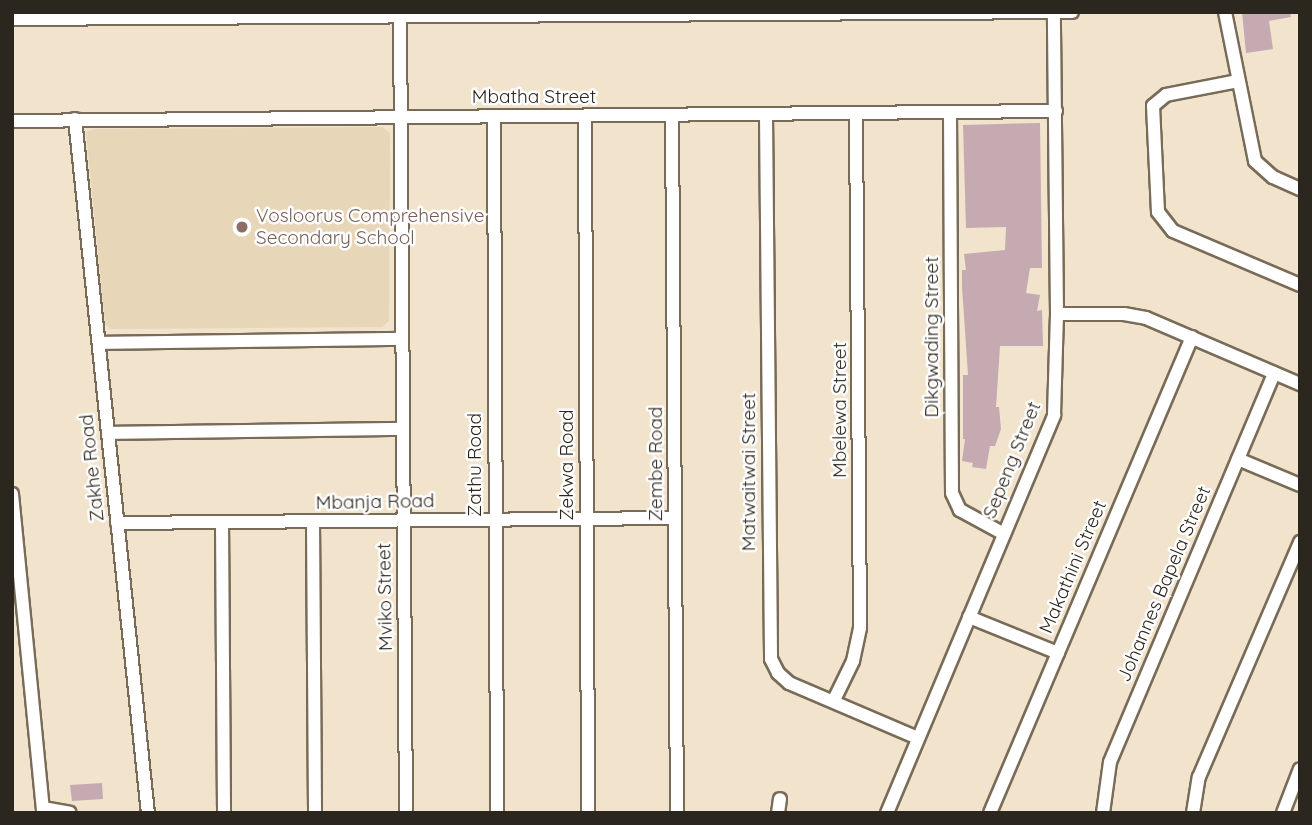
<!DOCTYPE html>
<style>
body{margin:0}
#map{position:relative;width:1312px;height:825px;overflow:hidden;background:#f1e3cc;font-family:Quicksand,sans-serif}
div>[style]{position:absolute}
.built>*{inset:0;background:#e8d6b8}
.building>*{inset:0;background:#c6aab2}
.roads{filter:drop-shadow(2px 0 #786b57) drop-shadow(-2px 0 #786b57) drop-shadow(0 2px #786b57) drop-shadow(0 -2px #786b57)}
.minor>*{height:12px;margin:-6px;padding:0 6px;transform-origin:6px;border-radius:6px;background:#fff}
.dots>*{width:19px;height:19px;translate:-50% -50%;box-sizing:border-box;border:4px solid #fff;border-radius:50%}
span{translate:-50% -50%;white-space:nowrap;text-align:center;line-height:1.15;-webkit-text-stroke:5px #fff;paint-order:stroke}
.street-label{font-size:19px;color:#2c271e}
.education-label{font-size:19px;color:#785e54}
.left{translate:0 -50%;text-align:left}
.frame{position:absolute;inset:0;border:14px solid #2c271e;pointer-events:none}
</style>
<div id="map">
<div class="built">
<div style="clip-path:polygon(383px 127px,390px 134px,389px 321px,382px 327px,110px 329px,105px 323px,86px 132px,94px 129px)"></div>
</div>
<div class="building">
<div style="clip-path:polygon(1242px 12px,1290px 12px,1291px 17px,1269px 21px,1273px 49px,1246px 53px)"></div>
<div style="clip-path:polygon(1040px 123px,1042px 268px,1030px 268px,1026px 293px,1040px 295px,1037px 311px,1042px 310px,1043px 346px,1000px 346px,996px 407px,999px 407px,1001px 429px,995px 446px,990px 446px,986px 469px,972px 467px,973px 463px,962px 461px,965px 439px,963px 439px,963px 375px,968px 375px,962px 287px,962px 270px,966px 270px,964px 254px,1005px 250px,1006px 227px,966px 228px,963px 125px)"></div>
<div style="clip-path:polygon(102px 783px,103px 799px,72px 801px,70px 785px)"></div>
</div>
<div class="roads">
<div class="minor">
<div style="left:1225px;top:12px;width:152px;rotate:78.6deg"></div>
<div style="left:1255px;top:161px;width:24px;rotate:42deg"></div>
<div style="left:1273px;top:177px;width:30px;rotate:24deg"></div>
<div style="left:400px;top:17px;width:796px;rotate:89.57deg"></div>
<div style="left:12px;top:19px;width:1060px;rotate:-0.38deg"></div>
<div style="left:1238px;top:81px;width:73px;rotate:169deg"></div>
<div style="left:1166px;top:95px;width:17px;rotate:140deg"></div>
<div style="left:1153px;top:106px;width:106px;rotate:87.3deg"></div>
<div style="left:1158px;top:212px;width:24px;rotate:52deg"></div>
<div style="left:1173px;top:231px;width:138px;rotate:23deg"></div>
<div style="left:950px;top:113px;width:380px;rotate:89.7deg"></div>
<div style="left:952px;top:493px;width:19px;rotate:65deg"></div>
<div style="left:960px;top:510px;width:50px;rotate:28.6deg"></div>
<div style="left:766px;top:115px;width:544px;rotate:89.47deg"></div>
<div style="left:771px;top:659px;width:16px;rotate:63deg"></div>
<div style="left:778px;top:673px;width:15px;rotate:42deg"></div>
<div style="left:789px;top:683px;width:140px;rotate:23.1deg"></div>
<div style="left:585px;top:116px;width:697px;rotate:89.75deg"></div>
<div style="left:672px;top:116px;width:697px;rotate:89.59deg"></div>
<div style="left:494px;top:117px;width:696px;rotate:89.75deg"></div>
<div style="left:75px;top:119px;width:698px;rotate:84deg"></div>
<div style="left:12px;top:121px;width:1044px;rotate:-0.55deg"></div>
<div style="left:1057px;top:314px;width:67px"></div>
<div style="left:1124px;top:314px;width:22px;rotate:10deg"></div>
<div style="left:1146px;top:318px;width:168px;rotate:23.2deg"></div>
<div style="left:99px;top:343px;width:302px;rotate:-0.8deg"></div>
<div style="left:108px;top:433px;width:294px;rotate:-0.8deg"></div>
<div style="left:1238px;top:459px;width:67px;rotate:22.8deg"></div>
<div style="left:12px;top:494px;width:321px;rotate:84.4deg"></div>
<div style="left:222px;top:522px;width:291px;rotate:89.6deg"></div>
<div style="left:313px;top:522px;width:291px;rotate:89.6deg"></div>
<div style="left:117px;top:523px;width:558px;rotate:-0.51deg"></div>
<div style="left:969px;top:617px;width:96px;rotate:22deg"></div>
<div style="left:834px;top:700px;width:43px;rotate:-64deg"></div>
<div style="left:853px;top:661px;width:34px;rotate:-78deg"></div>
<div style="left:860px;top:628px;width:513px;rotate:-90.45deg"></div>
<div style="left:43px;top:808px;width:27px;rotate:10deg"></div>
<div style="left:778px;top:813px;width:14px;rotate:-82deg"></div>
<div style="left:887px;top:813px;width:432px;rotate:-67.2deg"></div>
<div style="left:1054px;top:415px;width:101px;rotate:-88.3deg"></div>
<div style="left:1057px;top:314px;width:300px;rotate:-90.6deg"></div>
<div style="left:990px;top:813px;width:517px;rotate:-67.01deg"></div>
<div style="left:1103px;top:813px;width:51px;rotate:-82.2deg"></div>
<div style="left:1110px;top:762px;width:422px;rotate:-67.1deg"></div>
<div style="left:1193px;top:813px;width:36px;rotate:-81deg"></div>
<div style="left:1199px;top:777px;width:256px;rotate:-66.7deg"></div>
<div style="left:1283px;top:813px;width:47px;rotate:-68.9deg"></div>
</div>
</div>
<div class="dots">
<div style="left:242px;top:227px;background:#8d6e63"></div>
</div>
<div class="street-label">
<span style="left:534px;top:97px">Mbatha Street</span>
<span style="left:932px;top:337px;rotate:-90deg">Dikgwading Street</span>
<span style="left:840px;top:410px;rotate:-90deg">Mbelewa Street</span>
<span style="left:1012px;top:460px;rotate:-68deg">Sepeng Street</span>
<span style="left:656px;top:464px;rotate:-90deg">Zembe Road</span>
<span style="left:475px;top:465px;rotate:-90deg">Zathu Road</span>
<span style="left:567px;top:465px;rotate:-90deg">Zekwa Road</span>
<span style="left:92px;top:468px;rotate:-96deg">Zakhe Road</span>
<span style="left:749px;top:472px;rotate:-90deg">Matwaitwai Street</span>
<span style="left:375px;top:502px;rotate:-1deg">Mbanja Road</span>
<span style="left:1073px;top:567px;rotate:-67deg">Makathini Street</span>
<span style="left:1164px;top:584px;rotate:-67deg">Johannes Bapela Street</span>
<span style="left:385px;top:597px;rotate:-91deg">Mviko Street</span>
</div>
<div class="education-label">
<span class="left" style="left:256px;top:227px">Vosloorus Comprehensive<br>Secondary School</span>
</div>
<div class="frame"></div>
</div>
